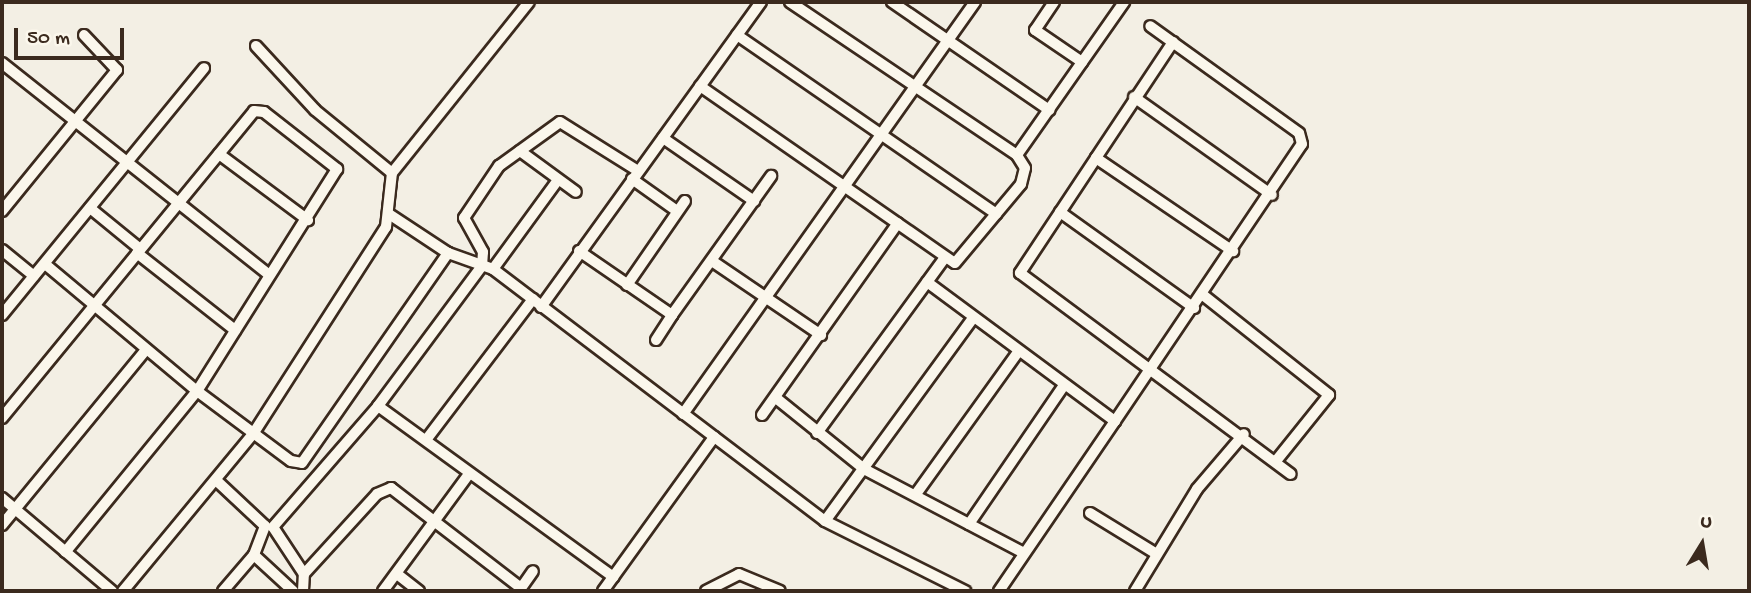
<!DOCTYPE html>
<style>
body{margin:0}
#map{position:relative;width:1751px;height:593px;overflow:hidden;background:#f3efe4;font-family:"Gochi Hand",sans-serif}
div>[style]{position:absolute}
.roads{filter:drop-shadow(2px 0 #3b2a1e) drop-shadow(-2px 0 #3b2a1e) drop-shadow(0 2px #3b2a1e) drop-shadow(0 -2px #3b2a1e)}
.minor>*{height:10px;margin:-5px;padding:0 5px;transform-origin:5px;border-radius:5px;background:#fbf7ec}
span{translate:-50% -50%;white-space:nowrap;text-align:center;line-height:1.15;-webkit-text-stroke:5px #fbf7ec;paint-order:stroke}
.frame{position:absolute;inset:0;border:4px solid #3b2a1e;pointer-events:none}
.north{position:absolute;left:1667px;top:509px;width:70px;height:70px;-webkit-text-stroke:5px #fbf7ec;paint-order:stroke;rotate:11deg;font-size:19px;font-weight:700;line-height:28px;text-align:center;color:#3b2a1e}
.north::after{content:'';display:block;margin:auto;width:24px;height:32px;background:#3b2a1e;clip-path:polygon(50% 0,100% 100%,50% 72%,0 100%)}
.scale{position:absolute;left:14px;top:28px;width:110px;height:32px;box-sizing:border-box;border:4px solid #3b2a1e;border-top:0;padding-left:9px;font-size:21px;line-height:24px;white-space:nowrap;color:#3b2a1e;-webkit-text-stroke:5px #fbf7ec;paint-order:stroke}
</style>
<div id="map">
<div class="roads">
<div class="minor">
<div style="left:790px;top:2px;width:274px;rotate:34deg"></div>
<div style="left:892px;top:2px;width:191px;rotate:34.5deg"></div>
<div style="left:1054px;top:2px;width:34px;rotate:124deg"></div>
<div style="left:1035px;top:30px;width:57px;rotate:34.2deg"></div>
<div style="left:737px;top:35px;width:315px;rotate:34.6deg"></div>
<div style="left:1173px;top:42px;width:139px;rotate:123.6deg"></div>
<div style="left:1096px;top:158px;width:166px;rotate:34.2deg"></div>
<div style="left:256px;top:46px;width:87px;rotate:47.3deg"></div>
<div style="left:315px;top:110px;width:99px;rotate:39.3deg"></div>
<div style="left:2px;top:63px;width:341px;rotate:38.4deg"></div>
<div style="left:700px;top:86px;width:310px;rotate:34.8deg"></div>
<div style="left:955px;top:263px;width:103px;rotate:-50.1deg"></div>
<div style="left:1021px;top:184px;width:16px;rotate:-76deg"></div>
<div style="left:1025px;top:168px;width:15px;rotate:-122deg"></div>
<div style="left:1017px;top:155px;width:187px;rotate:-55deg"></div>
<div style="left:1134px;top:97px;width:169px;rotate:35.4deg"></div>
<div style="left:663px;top:138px;width:111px;rotate:34.7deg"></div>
<div style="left:520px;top:151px;width:69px;rotate:36.2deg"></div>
<div style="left:219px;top:154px;width:111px;rotate:36.6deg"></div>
<div style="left:1096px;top:158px;width:138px;rotate:123.5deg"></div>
<div style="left:1020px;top:273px;width:337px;rotate:36.6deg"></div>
<div style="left:632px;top:179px;width:55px;rotate:35.4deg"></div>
<div style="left:90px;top:208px;width:63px;rotate:39.2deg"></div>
<div style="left:2px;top:211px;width:182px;rotate:-50.8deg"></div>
<div style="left:117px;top:70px;width:48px;rotate:-133.3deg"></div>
<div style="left:1060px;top:212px;width:165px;rotate:35.6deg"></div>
<div style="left:2px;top:250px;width:41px;rotate:39.1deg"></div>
<div style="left:579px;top:251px;width:113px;rotate:34.5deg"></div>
<div style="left:672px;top:315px;width:171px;rotate:-54.5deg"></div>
<div style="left:137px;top:253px;width:125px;rotate:38.2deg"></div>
<div style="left:448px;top:253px;width:48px;rotate:19.6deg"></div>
<div style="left:493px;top:269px;width:417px;rotate:37.2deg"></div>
<div style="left:825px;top:521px;width:157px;rotate:26.6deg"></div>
<div style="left:712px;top:261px;width:132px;rotate:34.2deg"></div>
<div style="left:45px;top:264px;width:198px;rotate:39.9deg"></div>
<div style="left:197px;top:391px;width:117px;rotate:36.7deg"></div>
<div style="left:291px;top:461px;width:11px;rotate:10deg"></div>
<div style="left:302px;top:463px;width:256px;rotate:-55.2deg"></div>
<div style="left:448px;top:253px;width:71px;rotate:-146.5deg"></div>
<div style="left:493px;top:269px;width:110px;rotate:-53.9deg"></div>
<div style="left:927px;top:282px;width:234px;rotate:36.5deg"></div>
<div style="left:1115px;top:421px;width:206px;rotate:124.3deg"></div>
<div style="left:627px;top:285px;width:102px;rotate:-55.4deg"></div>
<div style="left:1203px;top:295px;width:161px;rotate:38.4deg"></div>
<div style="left:1329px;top:395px;width:85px;rotate:128.8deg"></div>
<div style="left:541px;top:307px;width:376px;rotate:-54.2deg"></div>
<div style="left:2px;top:315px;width:319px;rotate:-50.7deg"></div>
<div style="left:656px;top:340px;width:30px;rotate:-57deg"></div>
<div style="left:776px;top:398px;width:113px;rotate:38.9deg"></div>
<div style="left:864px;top:469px;width:178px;rotate:27.7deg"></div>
<div style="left:378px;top:406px;width:291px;rotate:36deg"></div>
<div style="left:683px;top:414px;width:505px;rotate:-54.67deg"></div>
<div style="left:762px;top:415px;width:235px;rotate:-54.7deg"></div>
<div style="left:2px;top:418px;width:397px;rotate:-50.6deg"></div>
<div style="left:254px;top:111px;width:10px;rotate:6deg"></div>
<div style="left:264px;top:112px;width:93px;rotate:38deg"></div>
<div style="left:337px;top:169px;width:262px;rotate:122.2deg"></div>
<div style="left:197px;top:391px;width:208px;rotate:129.3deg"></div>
<div style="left:1115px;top:421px;width:334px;rotate:-56deg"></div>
<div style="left:1302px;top:144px;width:11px;rotate:-105deg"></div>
<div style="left:1299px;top:133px;width:183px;rotate:-144.3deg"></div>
<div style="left:817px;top:433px;width:215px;rotate:-53.9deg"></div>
<div style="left:426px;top:440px;width:177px;rotate:-52.8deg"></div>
<div style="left:218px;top:482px;width:64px;rotate:43.1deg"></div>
<div style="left:265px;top:526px;width:31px;rotate:111deg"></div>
<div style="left:254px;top:555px;width:53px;rotate:42.7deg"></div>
<div style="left:916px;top:494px;width:175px;rotate:-54.3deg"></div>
<div style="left:2px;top:498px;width:144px;rotate:40.2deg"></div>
<div style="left:1090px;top:513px;width:76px;rotate:31.6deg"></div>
<div style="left:825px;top:521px;width:251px;rotate:-53.9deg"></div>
<div style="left:969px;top:524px;width:168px;rotate:-55.6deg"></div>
<div style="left:2px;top:525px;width:227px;rotate:-50.6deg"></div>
<div style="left:397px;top:574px;width:28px;rotate:38deg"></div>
<div style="left:521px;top:588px;width:164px;rotate:-142.4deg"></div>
<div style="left:391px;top:488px;width:15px;rotate:157deg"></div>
<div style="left:377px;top:494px;width:108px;rotate:132.4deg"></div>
<div style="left:304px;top:574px;width:56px;rotate:-123.4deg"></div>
<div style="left:273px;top:527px;width:160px;rotate:-49deg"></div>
<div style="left:378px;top:406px;width:174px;rotate:-53.4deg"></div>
<div style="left:482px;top:266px;width:14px;rotate:-86deg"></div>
<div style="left:483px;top:252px;width:39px;rotate:-119deg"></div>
<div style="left:464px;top:218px;width:63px;rotate:-56.1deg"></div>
<div style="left:499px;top:166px;width:75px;rotate:-35.8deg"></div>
<div style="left:560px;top:122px;width:92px;rotate:32.1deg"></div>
<div style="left:123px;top:591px;width:204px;rotate:-50.4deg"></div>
<div style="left:253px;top:434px;width:246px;rotate:-57.3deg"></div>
<div style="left:386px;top:227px;width:54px;rotate:-83.7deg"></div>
<div style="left:392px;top:173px;width:219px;rotate:-51.3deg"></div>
<div style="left:223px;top:591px;width:48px;rotate:-49.3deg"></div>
<div style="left:303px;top:591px;width:17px;rotate:-87deg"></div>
<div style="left:383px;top:591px;width:145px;rotate:-53.7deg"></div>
<div style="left:519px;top:591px;width:24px;rotate:-55deg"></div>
<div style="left:603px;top:591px;width:190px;rotate:-54.2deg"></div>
<div style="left:706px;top:591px;width:37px;rotate:-27deg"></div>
<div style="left:739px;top:574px;width:44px;rotate:22.5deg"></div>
<div style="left:1135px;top:591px;width:119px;rotate:-58.7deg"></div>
<div style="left:1197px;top:489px;width:72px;rotate:-49.5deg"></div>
</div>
</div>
<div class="frame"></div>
<div class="north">U</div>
<div class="scale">50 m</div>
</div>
